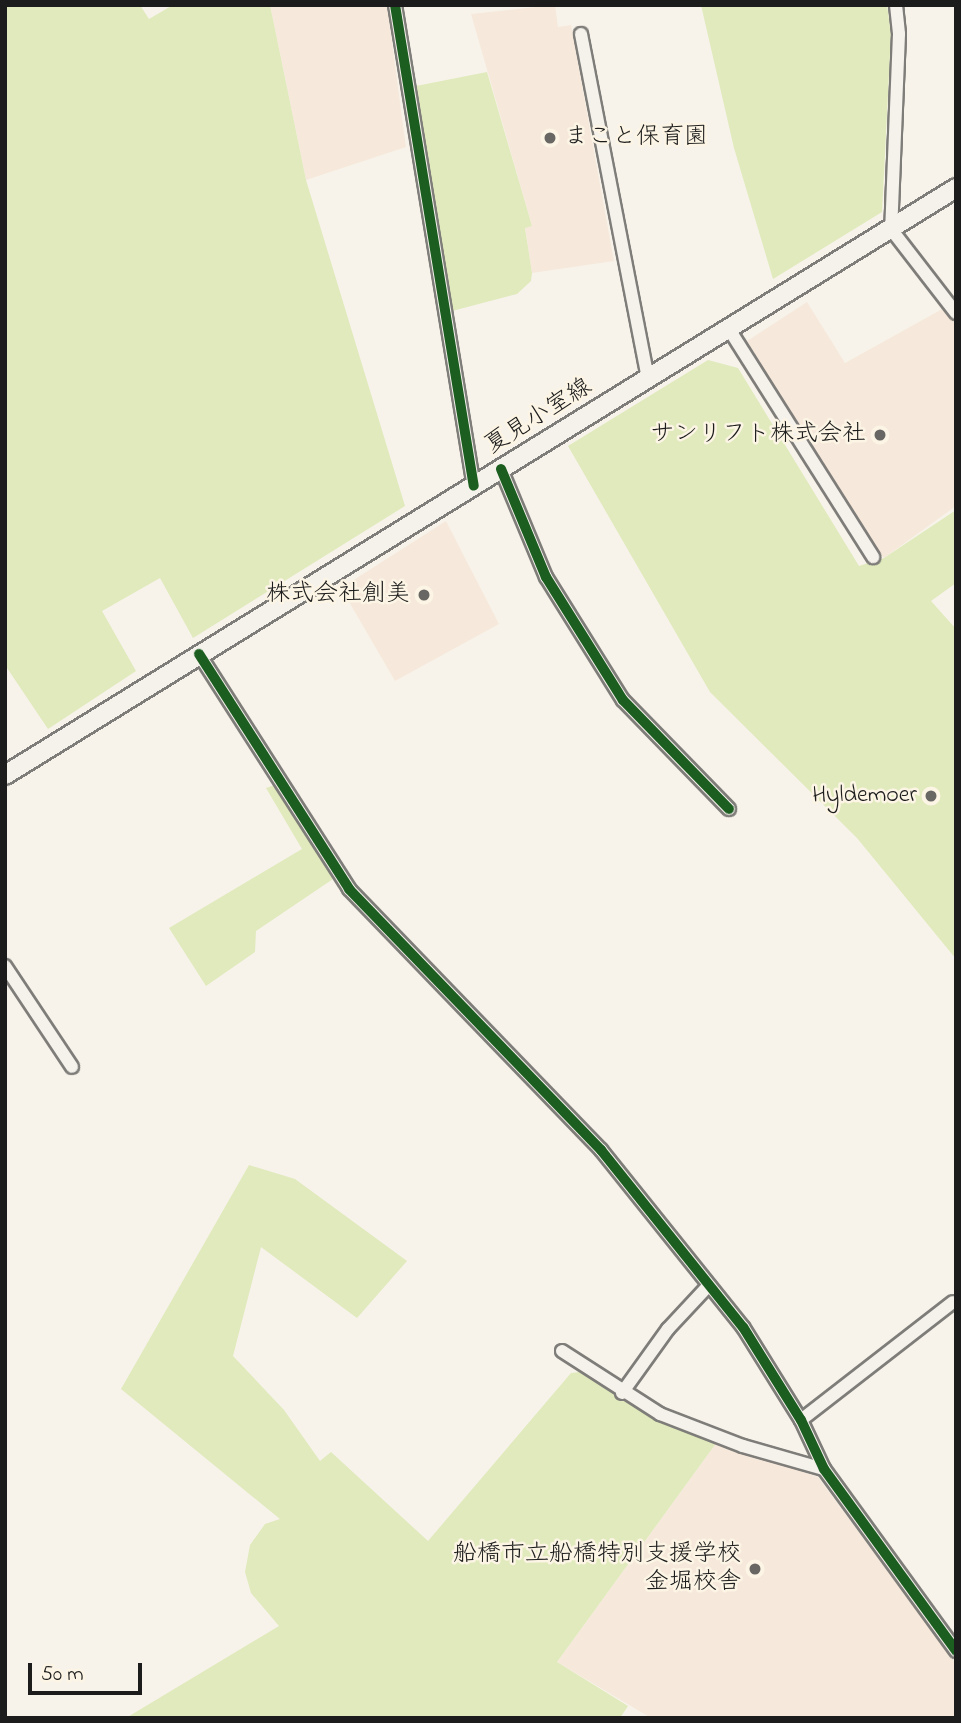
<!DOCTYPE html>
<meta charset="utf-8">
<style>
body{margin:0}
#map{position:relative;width:961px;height:1723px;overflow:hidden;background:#f7f3ea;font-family:"Indie Flower","Klee One",sans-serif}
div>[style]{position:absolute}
.built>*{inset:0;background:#f6e9db}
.green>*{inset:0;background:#e0eabc}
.roads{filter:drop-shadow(2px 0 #7f7d79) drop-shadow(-2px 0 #7f7d79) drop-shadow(0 2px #7f7d79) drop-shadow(0 -2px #7f7d79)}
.minor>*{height:12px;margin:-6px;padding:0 6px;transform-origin:6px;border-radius:6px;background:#f5f2ec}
.secondary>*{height:18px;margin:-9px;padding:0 9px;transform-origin:9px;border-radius:9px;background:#f5f2ec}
.cycleway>*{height:10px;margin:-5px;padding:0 5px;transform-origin:5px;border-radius:5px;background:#1b5e20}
.dots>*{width:19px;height:19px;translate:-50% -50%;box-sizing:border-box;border:4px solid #fcf5e5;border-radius:50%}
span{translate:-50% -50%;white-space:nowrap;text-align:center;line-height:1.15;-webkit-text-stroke:5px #fcf5e5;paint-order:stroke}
.poi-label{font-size:24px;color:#1c1c1c}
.left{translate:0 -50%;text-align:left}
.right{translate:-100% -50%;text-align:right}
.street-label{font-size:24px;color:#1c1c1c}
.frame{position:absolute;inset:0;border:7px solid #1c1c1c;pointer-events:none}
.scale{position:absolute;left:28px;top:1663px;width:114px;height:32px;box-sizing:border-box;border:4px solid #1c1c1c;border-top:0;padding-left:9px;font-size:21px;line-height:24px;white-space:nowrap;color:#1c1c1c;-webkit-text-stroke:5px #fcf5e5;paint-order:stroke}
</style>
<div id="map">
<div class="built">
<div style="clip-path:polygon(270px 5px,387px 5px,406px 147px,306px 180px)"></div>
<div style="clip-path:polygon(555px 5px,558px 27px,571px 25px,614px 261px,532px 273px,525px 227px,532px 226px,471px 14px)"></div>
<div style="clip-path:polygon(807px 302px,845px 363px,944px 308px,956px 324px,956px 506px,884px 558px,871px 547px,747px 341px)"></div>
<div style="clip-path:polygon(446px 521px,499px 624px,395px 681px,341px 588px)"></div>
<div style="clip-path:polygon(717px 1442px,818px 1477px,956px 1664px,956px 1718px,651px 1718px,557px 1662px)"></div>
</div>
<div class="green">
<div style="clip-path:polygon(5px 5px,140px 5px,149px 19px,173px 5px,270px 5px,306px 180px,405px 506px,193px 638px,160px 578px,102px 611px,136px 671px,48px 729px,5px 665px)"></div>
<div style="clip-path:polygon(701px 5px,887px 5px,891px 34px,882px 212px,773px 279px,734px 148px)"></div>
<div style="clip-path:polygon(487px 72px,532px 226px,525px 228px,532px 273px,531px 281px,517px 294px,452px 311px,416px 86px)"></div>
<div style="clip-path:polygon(708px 360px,738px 368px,859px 566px,884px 558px,956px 510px,956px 583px,931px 601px,956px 629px,956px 959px,857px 838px,710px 692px,568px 446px)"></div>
<div style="clip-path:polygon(275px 785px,333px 879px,256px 931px,255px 952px,206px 986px,169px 928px,302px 849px,266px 788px)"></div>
<div style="clip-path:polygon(249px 1165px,295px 1179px,407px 1261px,357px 1318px,261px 1247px,233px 1356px,284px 1410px,320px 1461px,331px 1452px,428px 1541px,571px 1373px,579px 1372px,657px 1421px,717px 1442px,557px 1662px,628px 1706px,620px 1718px,126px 1718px,279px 1626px,251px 1593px,245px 1572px,250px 1545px,265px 1524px,280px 1519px,121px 1389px)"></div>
</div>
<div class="roads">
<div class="minor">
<div style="left:395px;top:5px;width:487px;rotate:80.7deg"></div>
<div style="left:896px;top:5px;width:29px;rotate:84deg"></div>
<div style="left:899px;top:34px;width:195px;rotate:92.3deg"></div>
<div style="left:891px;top:229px;width:106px;rotate:52.3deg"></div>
<div style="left:581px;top:34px;width:351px;rotate:79deg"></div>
<div style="left:729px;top:329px;width:270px;rotate:57.7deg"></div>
<div style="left:501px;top:469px;width:117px;rotate:67.4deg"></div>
<div style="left:546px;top:577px;width:145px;rotate:58deg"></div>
<div style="left:623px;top:700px;width:152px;rotate:45.8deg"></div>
<div style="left:199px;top:654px;width:279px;rotate:57.4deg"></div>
<div style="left:349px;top:889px;width:363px;rotate:46deg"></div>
<div style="left:601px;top:1150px;width:227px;rotate:51.3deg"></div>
<div style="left:743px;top:1327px;width:110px;rotate:58.1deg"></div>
<div style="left:801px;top:1420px;width:54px;rotate:64.9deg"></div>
<div style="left:824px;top:1469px;width:225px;rotate:54deg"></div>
<div style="left:5px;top:966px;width:121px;rotate:56.4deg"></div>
<div style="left:562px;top:1351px;width:117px;rotate:32.7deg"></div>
<div style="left:660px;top:1414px;width:89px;rotate:21.1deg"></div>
<div style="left:743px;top:1446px;width:84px;rotate:15.9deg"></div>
<div style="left:622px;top:1393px;width:79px;rotate:-54.3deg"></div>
<div style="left:668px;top:1329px;width:60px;rotate:-47deg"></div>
<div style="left:801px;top:1420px;width:192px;rotate:-37.8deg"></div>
</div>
<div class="secondary">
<div style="left:5px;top:775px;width:1118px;rotate:-31.68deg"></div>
</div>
</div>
<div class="cycleway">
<div style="left:395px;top:5px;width:487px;rotate:80.7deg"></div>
<div style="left:501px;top:469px;width:117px;rotate:67.4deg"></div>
<div style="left:546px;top:577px;width:145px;rotate:58deg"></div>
<div style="left:623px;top:700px;width:152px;rotate:45.8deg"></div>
<div style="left:199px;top:654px;width:279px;rotate:57.4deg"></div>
<div style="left:349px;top:889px;width:363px;rotate:46deg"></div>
<div style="left:601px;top:1150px;width:227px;rotate:51.3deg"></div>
<div style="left:743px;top:1327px;width:110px;rotate:58.1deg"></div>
<div style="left:801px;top:1420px;width:54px;rotate:64.9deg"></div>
<div style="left:824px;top:1469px;width:225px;rotate:54deg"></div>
</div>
<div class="dots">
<div style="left:550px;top:138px;background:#696764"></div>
<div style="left:880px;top:435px;background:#696764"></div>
<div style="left:424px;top:595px;background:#696764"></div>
<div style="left:931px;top:796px;background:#696764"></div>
<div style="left:755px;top:1569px;background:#696764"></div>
</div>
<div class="poi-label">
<span class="left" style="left:564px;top:138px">まこと保育園</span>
<span class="right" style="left:866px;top:435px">サンリフト株式会社</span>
<span class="right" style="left:410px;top:595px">株式会社創美</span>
<span class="right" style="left:917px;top:796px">Hyldemoer</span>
<span class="right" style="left:741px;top:1569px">船橋市立船橋特別支援学校<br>金堀校舎</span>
</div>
<div class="street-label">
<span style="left:539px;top:417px;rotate:-32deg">夏見小室線</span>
</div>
<div class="frame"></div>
<div class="scale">50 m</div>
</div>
